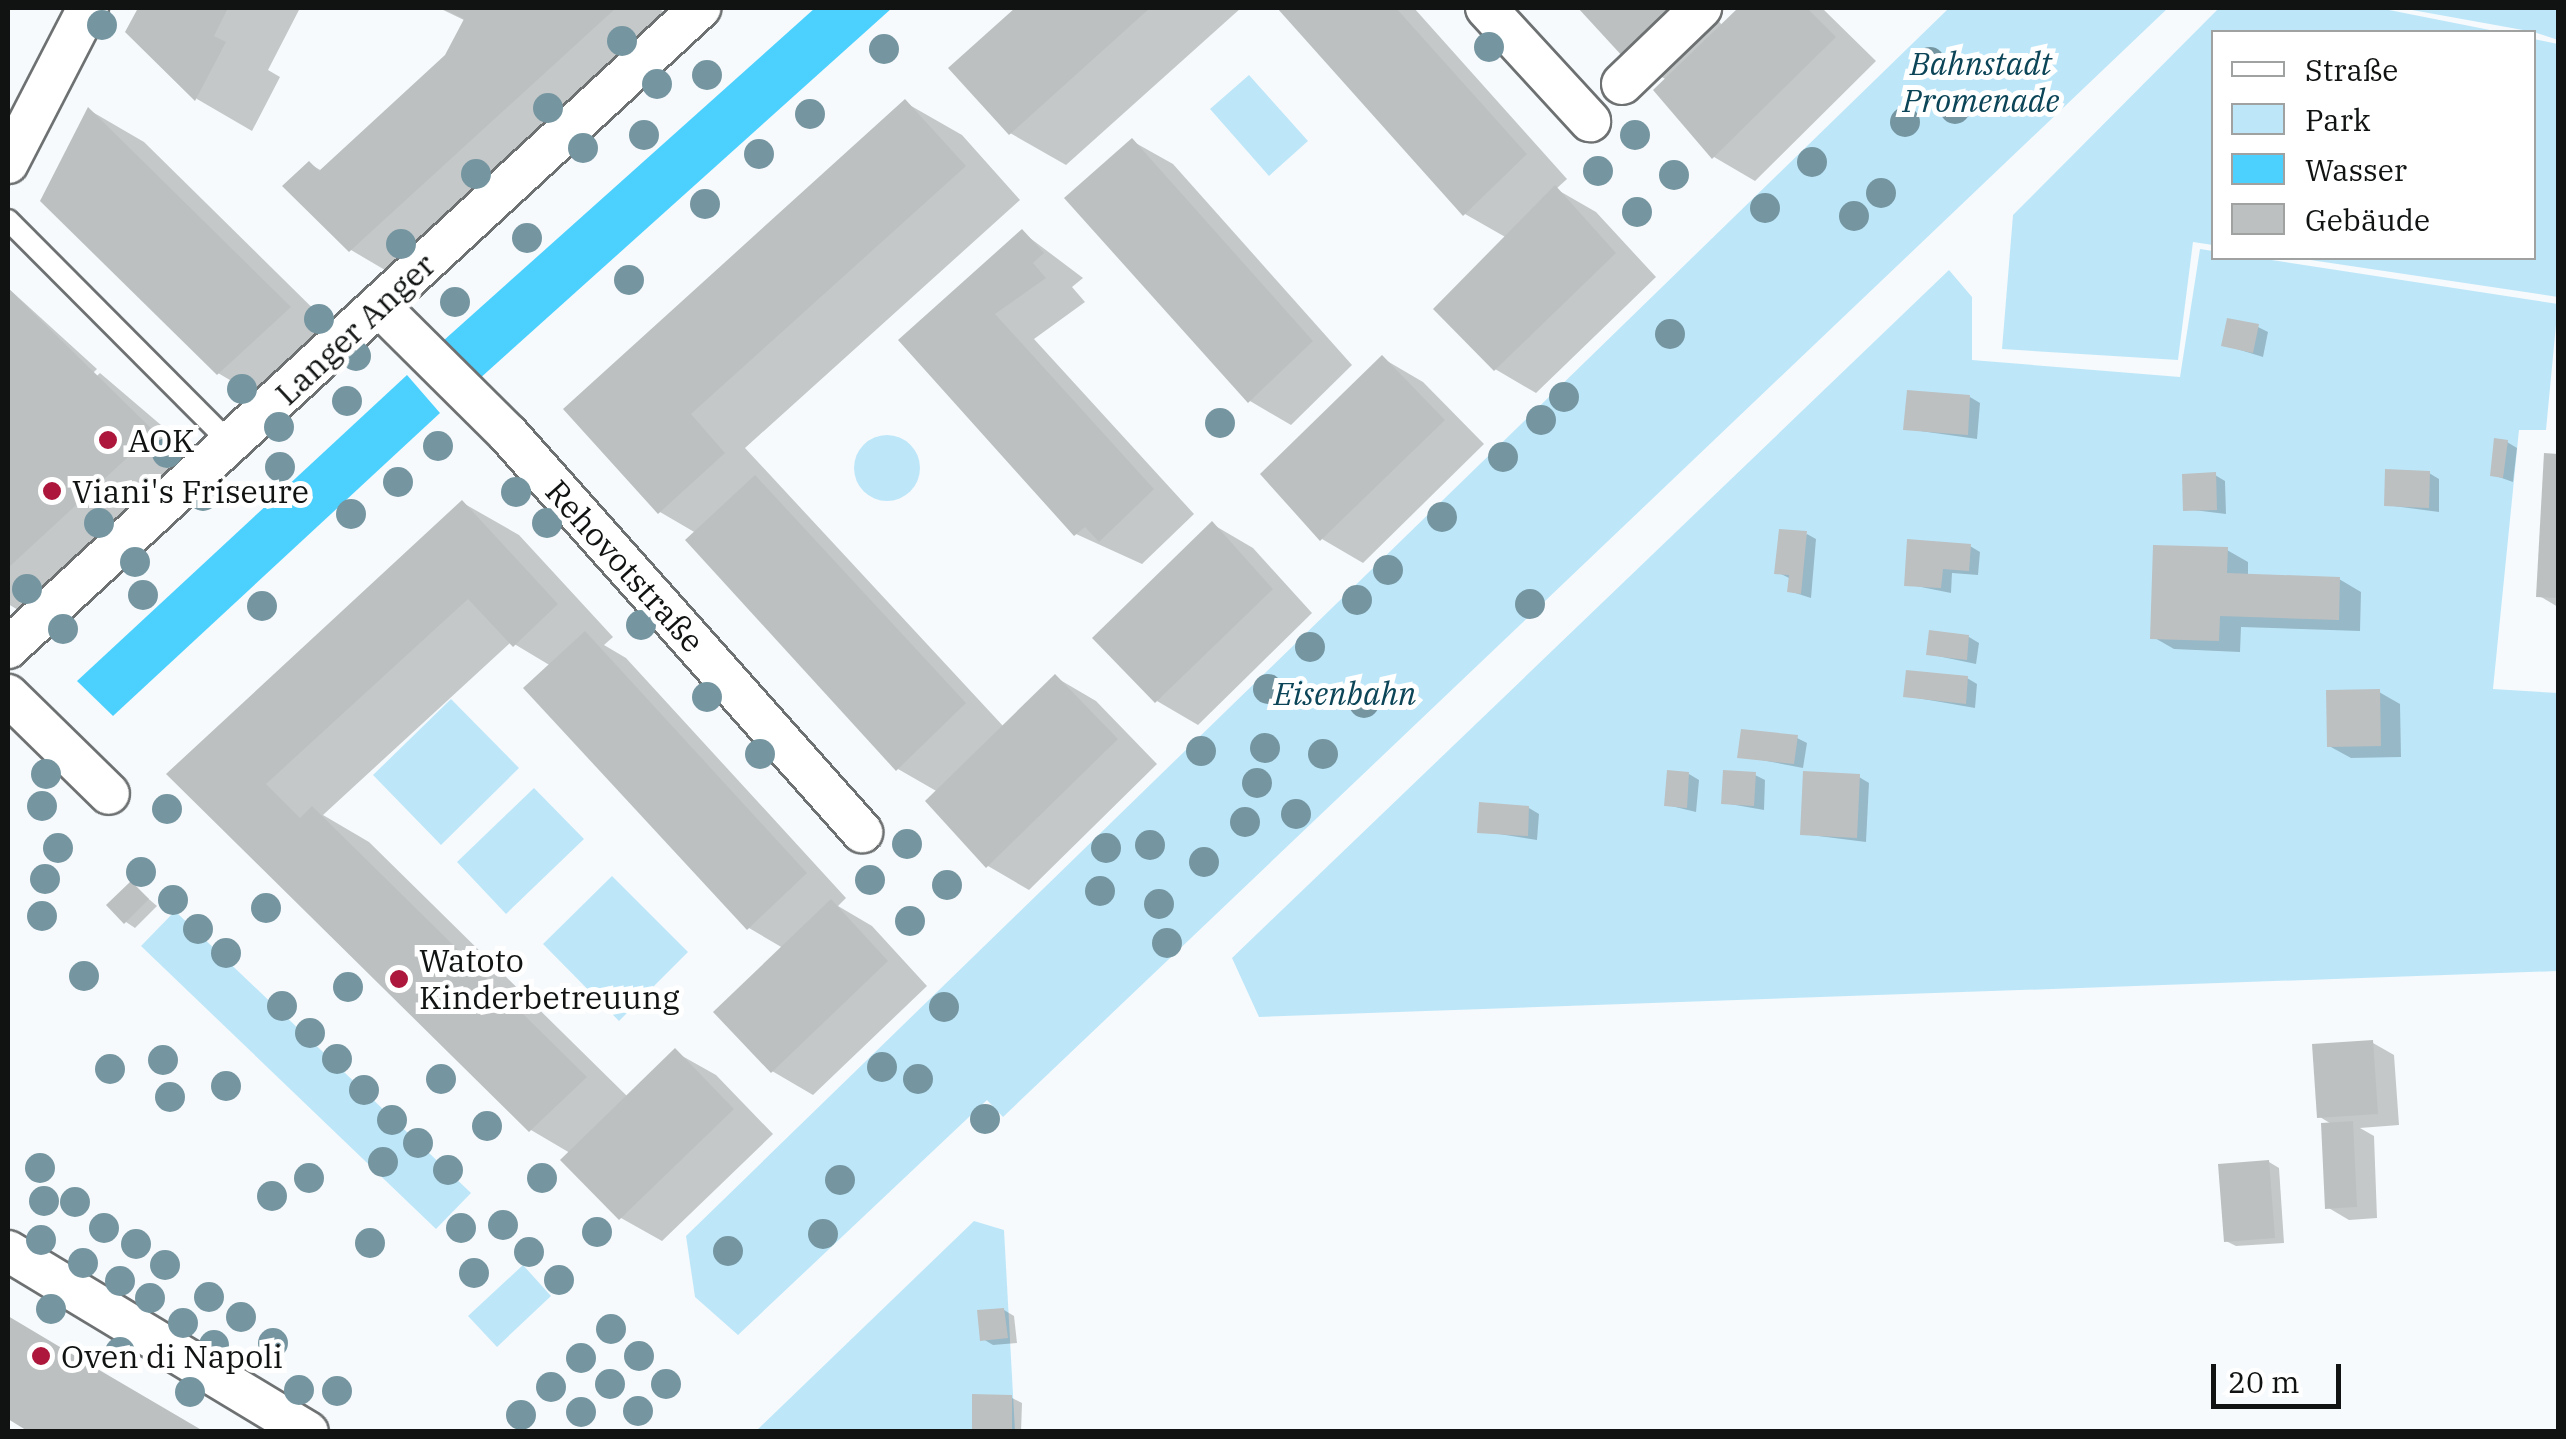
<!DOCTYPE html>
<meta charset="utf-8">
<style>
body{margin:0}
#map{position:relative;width:2566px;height:1439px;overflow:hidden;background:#f7fafc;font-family:"IBM Plex Serif",serif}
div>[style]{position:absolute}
.green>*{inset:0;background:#bde7f9}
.round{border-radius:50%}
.water>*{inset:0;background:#4cd0fe}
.shadow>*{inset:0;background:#0003}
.building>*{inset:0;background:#bdc0c1}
.roads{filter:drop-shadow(2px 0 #6e7172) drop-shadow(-2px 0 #6e7172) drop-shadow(0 2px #6e7172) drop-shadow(0 -2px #6e7172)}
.service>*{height:20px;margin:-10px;padding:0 10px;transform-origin:10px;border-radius:10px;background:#fff}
.minor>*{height:40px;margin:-20px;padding:0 20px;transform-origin:20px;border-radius:20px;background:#fff}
.trees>*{width:30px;height:30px;margin:-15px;border-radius:50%;background:#7596a1}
.dots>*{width:28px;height:28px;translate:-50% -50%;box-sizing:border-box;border:5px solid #fff;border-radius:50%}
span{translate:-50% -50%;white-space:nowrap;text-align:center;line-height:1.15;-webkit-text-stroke:10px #fff;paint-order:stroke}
.park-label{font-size:32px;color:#0b4557;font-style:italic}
.street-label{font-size:32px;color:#111313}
.poi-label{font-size:32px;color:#111313}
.left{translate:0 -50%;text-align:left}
.frame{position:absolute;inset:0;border:10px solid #111313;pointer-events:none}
.legend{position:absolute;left:2211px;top:30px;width:325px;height:230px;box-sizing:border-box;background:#fff;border:2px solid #a0a1a1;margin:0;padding:12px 18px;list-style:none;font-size:30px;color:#111313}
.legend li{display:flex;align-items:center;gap:20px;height:50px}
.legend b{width:50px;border:2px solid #a0a1a1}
.scale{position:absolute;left:2211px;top:1364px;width:130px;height:45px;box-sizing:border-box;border:5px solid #111313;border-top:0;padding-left:12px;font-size:30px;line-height:35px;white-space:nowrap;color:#111313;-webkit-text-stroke:8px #fff;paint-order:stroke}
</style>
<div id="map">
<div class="green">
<div style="clip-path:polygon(1949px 8px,2168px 8px,1003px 1117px,987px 1100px,738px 1335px,695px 1297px,686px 1236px)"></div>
<div style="clip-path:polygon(2219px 8px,2379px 8px,2500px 32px,2214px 32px,2213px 245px,2193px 242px,2178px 360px,2002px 349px,2013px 215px)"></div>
<div style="clip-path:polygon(2401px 8px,2558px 8px,2558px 40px,2534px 32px)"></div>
<div style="clip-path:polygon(2534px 39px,2558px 44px,2558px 297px,2297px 258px,2534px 258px)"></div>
<div style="clip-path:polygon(1249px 75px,1308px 141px,1269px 176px,1210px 109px)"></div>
<div style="clip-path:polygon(2200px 249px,2558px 304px,2546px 430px,2519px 430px,2493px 689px,2558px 693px,2558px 971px,1259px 1017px,1232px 958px,1949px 270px,1972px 297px,1972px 360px,2180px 377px)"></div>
<div class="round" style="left:854px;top:435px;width:66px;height:66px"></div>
<div style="clip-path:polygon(451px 699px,519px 768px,441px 845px,373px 775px)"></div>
<div style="clip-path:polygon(534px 788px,584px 839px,506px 914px,457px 862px)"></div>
<div style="clip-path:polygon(612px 876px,688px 952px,619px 1021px,543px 944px)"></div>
<div style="clip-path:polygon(175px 911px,471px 1193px,436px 1229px,141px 946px)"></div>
<div style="clip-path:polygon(974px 1221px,1004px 1230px,1015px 1431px,755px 1432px)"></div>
<div style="clip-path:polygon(523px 1265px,551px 1296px,497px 1347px,468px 1316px)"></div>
</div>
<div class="water">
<div style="clip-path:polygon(815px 8px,892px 8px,478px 380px,443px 341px)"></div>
<div style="clip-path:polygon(407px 375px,440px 413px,113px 716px,77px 681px)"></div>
</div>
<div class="shadow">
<div style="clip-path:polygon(141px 8px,300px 8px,268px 70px,280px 77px,252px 131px,197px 99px,128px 32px)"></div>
<div style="clip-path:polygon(439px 8px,657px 8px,687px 25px,407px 283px,351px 250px,286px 186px,310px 164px,322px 171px,447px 57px,466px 21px)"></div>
<div style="clip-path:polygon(1019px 8px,1241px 8px,1066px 165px,1010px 133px,952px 68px)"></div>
<div style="clip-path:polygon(1280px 8px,1414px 8px,1567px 179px,1556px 189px,1596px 212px,1656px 277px,1536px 393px,1495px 369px,1507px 238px,1465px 214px)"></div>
<div style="clip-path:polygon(1582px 8px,1707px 8px,1723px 26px,1741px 8px,1822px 8px,1876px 61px,1755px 181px,1714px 157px,1656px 91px,1667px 80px,1625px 56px)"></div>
<div style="clip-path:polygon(906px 103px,962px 135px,1020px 200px,745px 448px,1004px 727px,1055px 677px,1096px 701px,1157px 764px,1029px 890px,988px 866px,938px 792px,898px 769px,696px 533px,660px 512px,566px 409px)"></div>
<div style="clip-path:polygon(89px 110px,144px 142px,345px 340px,274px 406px,218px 373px)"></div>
<div style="clip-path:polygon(1132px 141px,1173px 164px,1352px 365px,1291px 425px,1250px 401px,1068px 198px)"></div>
<div style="clip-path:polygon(1022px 232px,1083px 278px,1072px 287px,1085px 302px,1034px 339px,1194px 514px,1142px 564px,1076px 534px,901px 340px)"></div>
<div style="clip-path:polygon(8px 288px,97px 369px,14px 451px,100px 373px,209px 466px,52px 630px,8px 604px)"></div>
<div style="clip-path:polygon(2258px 327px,2268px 332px,2263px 357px,2224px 345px)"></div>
<div style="clip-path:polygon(1382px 358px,1423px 382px,1484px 444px,1363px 563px,1322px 539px)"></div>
<div style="clip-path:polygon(1970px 397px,1980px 403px,1977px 439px,1906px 429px)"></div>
<div style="clip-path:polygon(2507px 442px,2517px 448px,2513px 482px,2493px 475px)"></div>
<div style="clip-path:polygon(2546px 456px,2558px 456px,2558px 607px,2538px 595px)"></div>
<div style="clip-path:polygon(2429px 473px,2439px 479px,2439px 512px,2386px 505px)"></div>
<div style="clip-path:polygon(2215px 475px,2225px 481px,2226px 514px,2185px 509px)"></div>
<div style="clip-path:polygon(463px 503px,519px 535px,613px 637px,604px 645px,626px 658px,846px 898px,838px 906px,872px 926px,927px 986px,813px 1095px,772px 1071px,783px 948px,749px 928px,551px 666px,511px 642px,323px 815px,369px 842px,628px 1097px,675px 1052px,716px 1075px,773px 1134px,662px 1241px,621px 1218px,570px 1153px,531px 1130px,169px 774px)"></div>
<div style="clip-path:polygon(1212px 524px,1253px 548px,1312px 613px,1198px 725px,1157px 701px)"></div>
<div style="clip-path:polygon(1807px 534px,1816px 539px,1811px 598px,1789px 591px,1791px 579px,1777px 572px)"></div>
<div style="clip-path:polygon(1970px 546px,1980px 552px,1978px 575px,1952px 573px,1951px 593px,1906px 584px)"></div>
<div style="clip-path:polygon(2227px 550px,2248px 562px,2248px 576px,2339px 579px,2361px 592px,2360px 631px,2241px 627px,2240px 652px,2174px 649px,2153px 637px)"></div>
<div style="clip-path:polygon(1969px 637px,1979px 643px,1976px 664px,1928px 654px)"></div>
<div style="clip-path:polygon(1967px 678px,1977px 684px,1975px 708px,1906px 696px)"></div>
<div style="clip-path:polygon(2379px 692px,2400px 704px,2401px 757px,2351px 758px,2329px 746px)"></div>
<div style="clip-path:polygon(1797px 738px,1807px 743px,1803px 768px,1740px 756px)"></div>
<div style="clip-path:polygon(1689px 774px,1699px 780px,1696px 812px,1667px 805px)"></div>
<div style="clip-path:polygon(1755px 775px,1765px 780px,1764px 810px,1724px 803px)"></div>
<div style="clip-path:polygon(1859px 777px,1869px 783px,1866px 842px,1802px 834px)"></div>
<div style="clip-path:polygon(1529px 808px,1539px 814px,1537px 840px,1480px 831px)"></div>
<div style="clip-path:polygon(131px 884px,157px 906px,135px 928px,126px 922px)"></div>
<div style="clip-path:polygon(2373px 1043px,2394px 1055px,2399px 1125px,2360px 1128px,2374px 1136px,2377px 1218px,2349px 1220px,2327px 1207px,2333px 1125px,2320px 1117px)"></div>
<div style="clip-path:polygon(2269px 1162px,2279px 1168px,2284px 1243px,2236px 1246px,2226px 1241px)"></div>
<div style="clip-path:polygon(1004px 1310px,1014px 1316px,1017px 1343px,993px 1345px,983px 1339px)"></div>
<div style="clip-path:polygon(1012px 1398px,1022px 1403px,1021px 1432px,975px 1428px)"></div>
</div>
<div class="building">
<div style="clip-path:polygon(138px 8px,228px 8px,214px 36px,226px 42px,195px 101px,125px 32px)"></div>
<div style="clip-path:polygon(441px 8px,616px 8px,349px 252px,282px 186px,309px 161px,319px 171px,445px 55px,464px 19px)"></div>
<div style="clip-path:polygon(1015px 8px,1150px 8px,1009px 135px,948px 68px)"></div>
<div style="clip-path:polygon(1277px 8px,1396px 8px,1527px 154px,1463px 216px)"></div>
<div style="clip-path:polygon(1578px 8px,1681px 8px,1624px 58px)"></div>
<div style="clip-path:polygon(1738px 8px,1807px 8px,1836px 37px,1712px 159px,1653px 90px)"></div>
<div style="clip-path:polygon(905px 99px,966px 166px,691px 414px,725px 453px,658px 514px,563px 409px)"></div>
<div style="clip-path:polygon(88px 107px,291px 307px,217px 375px,40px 201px)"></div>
<div style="clip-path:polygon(1132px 138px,1313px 341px,1248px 403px,1064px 198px)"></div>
<div style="clip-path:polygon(1555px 185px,1616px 253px,1494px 371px,1433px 309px)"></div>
<div style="clip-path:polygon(1022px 229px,1044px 253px,1033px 263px,1046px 278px,995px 314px,1154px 489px,1099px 542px,1085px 527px,1074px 536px,898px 340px)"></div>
<div style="clip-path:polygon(8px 288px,155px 432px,8px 568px)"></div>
<div style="clip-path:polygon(2227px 318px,2259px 324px,2253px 353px,2221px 346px)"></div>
<div style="clip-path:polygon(1382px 355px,1445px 420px,1320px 541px,1260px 474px)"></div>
<div style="clip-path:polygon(1907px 390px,1970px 395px,1968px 435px,1903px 430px)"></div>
<div style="clip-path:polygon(2494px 438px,2508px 440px,2503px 478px,2490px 476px)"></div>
<div style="clip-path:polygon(2544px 453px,2558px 454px,2558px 598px,2536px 597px)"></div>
<div style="clip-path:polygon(2385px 469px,2430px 471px,2429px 508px,2384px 506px)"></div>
<div style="clip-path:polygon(2216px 472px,2217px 510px,2183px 511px,2182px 474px)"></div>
<div style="clip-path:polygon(755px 475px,966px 703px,896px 771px,685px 540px)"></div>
<div style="clip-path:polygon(462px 500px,558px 604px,513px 647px,468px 599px,266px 784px,300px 818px,312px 806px,587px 1077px,529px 1132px,166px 774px)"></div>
<div style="clip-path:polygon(1212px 521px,1273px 589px,1155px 703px,1092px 638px)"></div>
<div style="clip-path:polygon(1779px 529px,1807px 531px,1801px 594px,1787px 592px,1789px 575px,1774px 574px)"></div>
<div style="clip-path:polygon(1907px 539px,1971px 544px,1969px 571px,1943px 569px,1941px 588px,1904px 586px)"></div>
<div style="clip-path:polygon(2153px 545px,2228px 547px,2227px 573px,2340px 577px,2339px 620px,2220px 616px,2219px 641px,2150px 639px)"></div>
<div style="clip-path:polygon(1929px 630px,1969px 635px,1967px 660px,1926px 655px)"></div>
<div style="clip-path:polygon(585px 631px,807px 873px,747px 930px,523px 688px)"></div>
<div style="clip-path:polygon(1906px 670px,1968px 676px,1966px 704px,1903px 697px)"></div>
<div style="clip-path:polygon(1055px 674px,1118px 739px,986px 868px,925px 801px)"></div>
<div style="clip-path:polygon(2380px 689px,2381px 746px,2327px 747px,2326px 690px)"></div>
<div style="clip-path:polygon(1741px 729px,1798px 735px,1794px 764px,1737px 758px)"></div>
<div style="clip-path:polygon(1667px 770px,1689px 772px,1687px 808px,1664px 806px)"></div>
<div style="clip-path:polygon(1723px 770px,1756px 772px,1754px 806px,1721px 804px)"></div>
<div style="clip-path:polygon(1803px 771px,1860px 774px,1857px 838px,1800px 835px)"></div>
<div style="clip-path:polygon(1479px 802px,1529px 806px,1528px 836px,1477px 833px)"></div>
<div style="clip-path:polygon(131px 881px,149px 899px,124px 924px,106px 905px)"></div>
<div style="clip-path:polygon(831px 899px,888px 961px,771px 1073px,713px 1012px)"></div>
<div style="clip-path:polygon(2373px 1040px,2378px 1114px,2317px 1118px,2312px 1044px)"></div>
<div style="clip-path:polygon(675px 1048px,734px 1109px,619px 1220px,560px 1160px)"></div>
<div style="clip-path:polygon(2353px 1121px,2357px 1207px,2325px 1209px,2321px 1123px)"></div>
<div style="clip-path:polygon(2269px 1160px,2275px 1238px,2224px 1242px,2218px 1164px)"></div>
<div style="clip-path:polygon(1004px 1308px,1008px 1338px,980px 1341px,977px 1310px)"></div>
<div style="clip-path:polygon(8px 1316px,60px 1347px,205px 1432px,29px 1432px,8px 1419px)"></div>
<div style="clip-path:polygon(972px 1394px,1012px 1395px,1012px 1430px,972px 1429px)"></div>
</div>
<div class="roads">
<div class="service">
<div style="left:8px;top:220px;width:315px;rotate:45.1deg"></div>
</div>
<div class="minor">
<div style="left:1486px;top:8px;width:154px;rotate:47.4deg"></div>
<div style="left:1622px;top:84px;width:110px;rotate:-43.9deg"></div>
<div style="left:8px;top:163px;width:174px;rotate:-62.7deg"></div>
<div style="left:380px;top:307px;width:180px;rotate:44.8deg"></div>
<div style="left:508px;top:434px;width:533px;rotate:48.35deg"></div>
<div style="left:8px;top:648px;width:943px;rotate:-42.76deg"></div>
<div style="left:8px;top:695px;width:141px;rotate:44.4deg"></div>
<div style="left:8px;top:1251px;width:350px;rotate:31.1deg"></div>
</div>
</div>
<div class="trees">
<div style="left:102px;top:25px"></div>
<div style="left:622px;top:41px"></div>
<div style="left:1489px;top:47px"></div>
<div style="left:884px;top:49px"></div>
<div style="left:1930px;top:62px"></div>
<div style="left:707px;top:75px"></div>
<div style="left:657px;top:84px"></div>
<div style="left:548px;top:108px"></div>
<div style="left:1955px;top:109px"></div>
<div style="left:810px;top:114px"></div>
<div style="left:1905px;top:122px"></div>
<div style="left:644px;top:135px"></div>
<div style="left:1635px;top:135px"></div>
<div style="left:583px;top:148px"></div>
<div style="left:759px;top:154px"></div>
<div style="left:1812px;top:162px"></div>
<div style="left:1598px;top:171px"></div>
<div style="left:476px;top:174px"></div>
<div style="left:1674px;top:175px"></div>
<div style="left:1881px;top:193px"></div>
<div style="left:705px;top:204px"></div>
<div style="left:1765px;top:208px"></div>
<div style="left:1637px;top:212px"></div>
<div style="left:1854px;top:216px"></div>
<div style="left:527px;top:238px"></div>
<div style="left:401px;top:244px"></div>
<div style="left:629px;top:280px"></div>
<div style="left:455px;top:302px"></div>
<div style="left:319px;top:319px"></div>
<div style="left:1670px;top:334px"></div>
<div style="left:356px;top:356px"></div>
<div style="left:242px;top:389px"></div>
<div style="left:1564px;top:397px"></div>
<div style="left:347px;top:401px"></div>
<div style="left:1541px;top:420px"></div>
<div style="left:1220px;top:423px"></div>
<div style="left:279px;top:427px"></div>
<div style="left:438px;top:446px"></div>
<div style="left:167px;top:453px"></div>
<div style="left:1503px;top:457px"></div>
<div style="left:280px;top:467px"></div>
<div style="left:398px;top:482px"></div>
<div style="left:516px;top:492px"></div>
<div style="left:203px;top:496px"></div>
<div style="left:351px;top:514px"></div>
<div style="left:1442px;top:517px"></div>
<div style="left:99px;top:523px"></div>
<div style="left:547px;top:523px"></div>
<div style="left:135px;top:562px"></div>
<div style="left:1388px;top:570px"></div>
<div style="left:27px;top:589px"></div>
<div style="left:143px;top:595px"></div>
<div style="left:1357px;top:600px"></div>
<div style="left:1530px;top:604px"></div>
<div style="left:262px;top:606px"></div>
<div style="left:641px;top:625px"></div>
<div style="left:63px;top:629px"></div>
<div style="left:1310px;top:647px"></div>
<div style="left:1268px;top:689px"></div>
<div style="left:707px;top:697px"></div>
<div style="left:1364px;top:703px"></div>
<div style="left:1265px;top:748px"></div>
<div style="left:1201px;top:751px"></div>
<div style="left:760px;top:754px"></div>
<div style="left:1323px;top:754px"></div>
<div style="left:46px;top:774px"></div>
<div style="left:1257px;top:783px"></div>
<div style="left:42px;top:806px"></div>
<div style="left:167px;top:809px"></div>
<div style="left:1296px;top:814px"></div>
<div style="left:1245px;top:822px"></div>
<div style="left:907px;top:844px"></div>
<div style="left:1150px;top:845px"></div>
<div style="left:58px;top:848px"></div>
<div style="left:1106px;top:848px"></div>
<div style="left:1204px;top:862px"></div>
<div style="left:141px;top:872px"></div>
<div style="left:45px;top:879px"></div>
<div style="left:870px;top:880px"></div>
<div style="left:947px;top:885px"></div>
<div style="left:1100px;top:891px"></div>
<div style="left:173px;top:900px"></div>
<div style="left:1159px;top:904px"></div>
<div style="left:266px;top:908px"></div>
<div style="left:42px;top:916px"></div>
<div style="left:910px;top:921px"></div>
<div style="left:198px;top:929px"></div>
<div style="left:1167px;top:943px"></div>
<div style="left:226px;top:953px"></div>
<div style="left:84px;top:976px"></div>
<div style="left:348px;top:987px"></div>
<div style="left:282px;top:1006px"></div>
<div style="left:944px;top:1007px"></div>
<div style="left:310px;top:1033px"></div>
<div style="left:337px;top:1059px"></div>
<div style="left:163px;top:1060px"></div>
<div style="left:882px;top:1067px"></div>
<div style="left:110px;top:1069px"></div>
<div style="left:441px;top:1079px"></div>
<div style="left:918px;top:1079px"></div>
<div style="left:226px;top:1086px"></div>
<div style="left:364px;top:1090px"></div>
<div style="left:170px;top:1097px"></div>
<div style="left:985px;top:1119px"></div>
<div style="left:392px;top:1120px"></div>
<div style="left:487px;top:1126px"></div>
<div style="left:418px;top:1143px"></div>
<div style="left:383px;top:1162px"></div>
<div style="left:40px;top:1168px"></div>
<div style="left:448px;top:1170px"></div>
<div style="left:309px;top:1178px"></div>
<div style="left:542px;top:1178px"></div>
<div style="left:840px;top:1180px"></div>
<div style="left:272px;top:1196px"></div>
<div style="left:44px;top:1201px"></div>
<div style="left:75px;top:1202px"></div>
<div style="left:503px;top:1225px"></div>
<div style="left:104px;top:1228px"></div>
<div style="left:461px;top:1228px"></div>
<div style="left:597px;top:1232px"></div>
<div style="left:823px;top:1234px"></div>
<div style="left:41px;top:1240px"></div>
<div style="left:370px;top:1243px"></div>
<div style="left:136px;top:1244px"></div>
<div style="left:728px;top:1251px"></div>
<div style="left:529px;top:1252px"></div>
<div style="left:83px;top:1263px"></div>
<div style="left:165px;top:1265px"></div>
<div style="left:474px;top:1273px"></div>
<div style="left:559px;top:1280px"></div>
<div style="left:120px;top:1281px"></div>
<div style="left:209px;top:1297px"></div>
<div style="left:150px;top:1298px"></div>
<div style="left:51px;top:1309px"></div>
<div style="left:241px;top:1317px"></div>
<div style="left:183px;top:1323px"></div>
<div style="left:611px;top:1329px"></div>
<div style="left:273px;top:1343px"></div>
<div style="left:214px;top:1345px"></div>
<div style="left:120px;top:1352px"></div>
<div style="left:639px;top:1356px"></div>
<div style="left:581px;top:1358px"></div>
<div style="left:610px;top:1384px"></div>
<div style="left:666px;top:1384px"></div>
<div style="left:551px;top:1387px"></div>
<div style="left:299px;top:1390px"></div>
<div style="left:337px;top:1391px"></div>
<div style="left:190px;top:1392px"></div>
<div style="left:638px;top:1411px"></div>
<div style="left:581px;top:1412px"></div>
<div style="left:521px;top:1415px"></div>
</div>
<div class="dots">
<div style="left:108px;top:440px;background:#ac173b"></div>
<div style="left:52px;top:491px;background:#ac173b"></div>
<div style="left:399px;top:979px;background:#ac173b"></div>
<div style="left:41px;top:1356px;background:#ac173b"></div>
</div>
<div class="park-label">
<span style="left:1981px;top:82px">Bahnstadt<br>Promenade</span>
<span style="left:1345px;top:693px">Eisenbahn</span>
</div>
<div class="street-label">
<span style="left:355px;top:329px;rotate:-43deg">Langer Anger</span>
<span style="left:625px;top:566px;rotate:48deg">Rehovotstraße</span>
</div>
<div class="poi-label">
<span class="left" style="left:128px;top:440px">AOK</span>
<span class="left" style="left:72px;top:491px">Viani's Friseure</span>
<span class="left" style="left:419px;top:979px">Watoto<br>Kinderbetreuung</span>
<span class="left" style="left:61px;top:1356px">Oven di Napoli</span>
</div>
<div class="frame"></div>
<ul class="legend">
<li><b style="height:12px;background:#fff"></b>Straße</li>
<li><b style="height:28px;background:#bde7f9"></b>Park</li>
<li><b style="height:28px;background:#4cd0fe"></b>Wasser</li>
<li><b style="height:28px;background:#bdc0c1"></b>Gebäude</li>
</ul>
<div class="scale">20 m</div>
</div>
